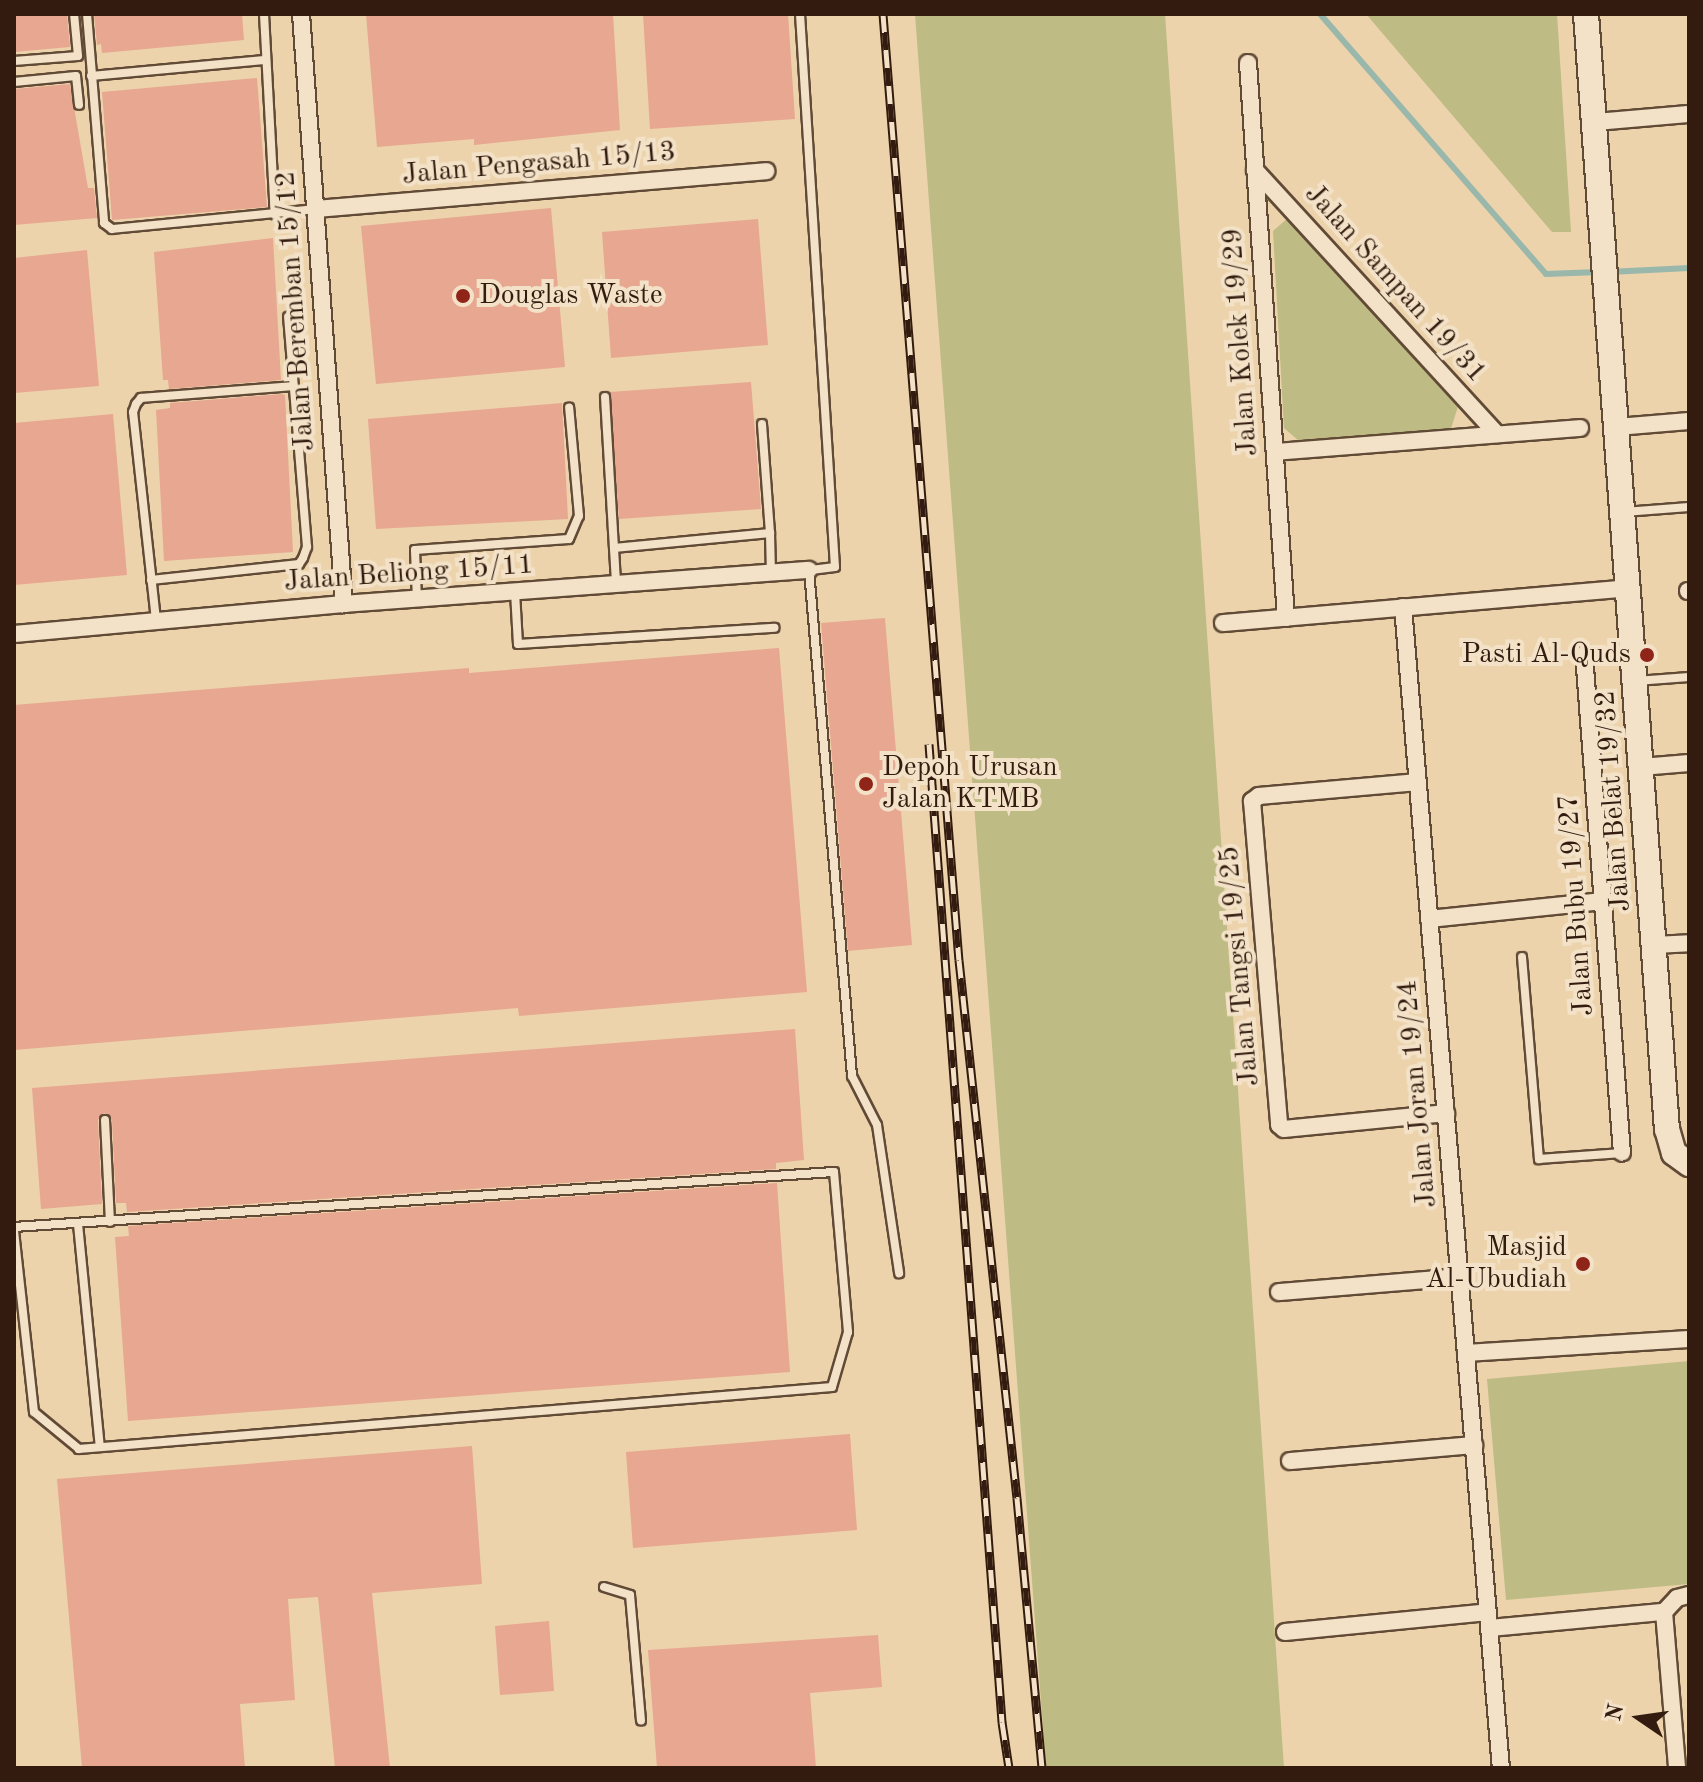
<!DOCTYPE html>
<style>
body{margin:0}
#map{position:relative;width:1703px;height:1782px;overflow:hidden;background:#ecd3ab;font-family:"Old Standard TT",serif}
div>[style]{position:absolute}
.green>*{inset:0;background:#bebb84}
.stream>*{height:6px;margin:-3px;padding:0 3px;transform-origin:3px;border-radius:3px;background:#99b7ab}
.building>*{inset:0;background:#e7a791}
.roads{filter:drop-shadow(2px 0 #614a36) drop-shadow(-2px 0 #614a36) drop-shadow(0 2px #614a36) drop-shadow(0 -2px #614a36)}
.lane>*{height:8px;margin:-4px;padding:0 4px;transform-origin:4px;border-radius:4px;background:#f3e2c8}
.street>*{height:16px;margin:-8px;padding:0 8px;transform-origin:8px;border-radius:8px;background:#f3e2c8}
.secondary>*{height:24px;margin:-12px;padding:0 12px;transform-origin:12px;border-radius:12px;background:#f3e2c8}
.rail>*{height:9px;margin-top:-4.5px;transform-origin:0;background:repeating-linear-gradient(90deg,#f3e2c8 0 18px,#331c0f 0 36px);box-sizing:border-box;border-block:2px solid #331c0f}
.dots>*{width:22px;height:22px;translate:-50% -50%;box-sizing:border-box;border:4px solid #f3e2c8;border-radius:50%}
span{translate:-50% -50%;white-space:nowrap;text-align:center;line-height:1.15;-webkit-text-stroke:8px #f3e2c8;paint-order:stroke}
.street-label{font-size:28px;color:#331c0f}
.poi-label{font-size:28px;color:#331c0f}
.left{translate:0 -50%;text-align:left}
.right{translate:-100% -50%;text-align:right}
.frame{position:absolute;inset:0;border:16px solid #331c0f;pointer-events:none}
.north{position:absolute;left:1599px;top:1678px;width:80px;height:80px;-webkit-text-stroke:6px #f3e2c8;paint-order:stroke;rotate:283deg;font-size:22px;font-weight:700;line-height:32px;text-align:center;color:#331c0f}
.north::after{content:'';display:block;margin:auto;width:28px;height:36px;background:#331c0f;clip-path:polygon(50% 0,100% 100%,50% 72%,0 100%)}
</style>
<div id="map">
<div class="green">
<div style="clip-path:polygon(915px 14px,1165px 14px,1284px 1768px,1046px 1768px)"></div>
<div style="clip-path:polygon(1366px 14px,1557px 14px,1571px 232px,1552px 232px)"></div>
<div style="clip-path:polygon(1288px 218px,1459px 403px,1451px 429px,1299px 441px,1284px 428px,1273px 231px)"></div>
<div style="clip-path:polygon(1689px 1361px,1689px 1584px,1506px 1600px,1487px 1379px)"></div>
</div>
<div class="stream">
<div style="left:1320px;top:14px;width:344px;rotate:49deg"></div>
<div style="left:1546px;top:274px;width:52px;rotate:-2.2deg"></div>
<div style="left:1609px;top:272px;width:80px;rotate:-2.9deg"></div>
</div>
<div class="building">
<div style="clip-path:polygon(14px 14px,67px 14px,70px 47px,14px 52px)"></div>
<div style="clip-path:polygon(94px 14px,242px 14px,244px 40px,102px 53px,101px 44px,97px 45px)"></div>
<div style="clip-path:polygon(366px 14px,613px 14px,620px 130px,474px 145px,474px 139px,377px 147px)"></div>
<div style="clip-path:polygon(643px 14px,788px 14px,795px 119px,650px 129px)"></div>
<div style="clip-path:polygon(257px 78px,267px 207px,112px 220px,102px 92px)"></div>
<div style="clip-path:polygon(70px 84px,88px 188px,94px 188px,97px 218px,14px 225px,14px 89px)"></div>
<div style="clip-path:polygon(551px 208px,565px 367px,376px 384px,361px 226px)"></div>
<div style="clip-path:polygon(758px 219px,768px 345px,611px 358px,602px 232px)"></div>
<div style="clip-path:polygon(273px 238px,281px 380px,169px 389px,168px 380px,163px 380px,154px 252px)"></div>
<div style="clip-path:polygon(87px 250px,99px 386px,14px 393px,14px 258px)"></div>
<div style="clip-path:polygon(751px 382px,761px 509px,619px 519px,610px 392px)"></div>
<div style="clip-path:polygon(282px 394px,285px 395px,293px 552px,164px 561px,156px 410px,170px 408px,170px 403px)"></div>
<div style="clip-path:polygon(562px 403px,568px 519px,376px 529px,368px 419px)"></div>
<div style="clip-path:polygon(113px 414px,127px 575px,14px 585px,14px 423px)"></div>
<div style="clip-path:polygon(885px 618px,912px 945px,848px 951px,821px 623px)"></div>
<div style="clip-path:polygon(779px 648px,807px 992px,519px 1016px,518px 1008px,14px 1050px,14px 705px,469px 668px,469px 673px)"></div>
<div style="clip-path:polygon(795px 1029px,804px 1160px,776px 1163px,776px 1169px,127px 1212px,126px 1203px,116px 1203px,112px 1120px,104px 1113px,98px 1120px,102px 1204px,41px 1209px,32px 1088px)"></div>
<div style="clip-path:polygon(777px 1183px,790px 1372px,128px 1421px,115px 1237px,129px 1236px,128px 1226px)"></div>
<div style="clip-path:polygon(850px 1434px,857px 1530px,633px 1548px,626px 1452px)"></div>
<div style="clip-path:polygon(472px 1446px,482px 1584px,372px 1593px,390px 1768px,335px 1768px,318px 1597px,288px 1599px,295px 1700px,240px 1704px,245px 1768px,82px 1768px,57px 1479px)"></div>
<div style="clip-path:polygon(549px 1621px,554px 1691px,500px 1695px,495px 1626px)"></div>
<div style="clip-path:polygon(878px 1635px,882px 1687px,810px 1693px,816px 1768px,657px 1768px,648px 1650px)"></div>
</div>
<div class="roads">
<div class="lane">
<div style="left:87px;top:14px;width:210px;rotate:85.3deg"></div>
<div style="left:104px;top:223px;width:10px;rotate:37deg"></div>
<div style="left:112px;top:229px;width:204px;rotate:-5.6deg"></div>
<div style="left:264px;top:14px;width:201px;rotate:86.9deg"></div>
<div style="left:800px;top:14px;width:554px;rotate:86.38deg"></div>
<div style="left:835px;top:567px;width:26px;rotate:173deg"></div>
<div style="left:809px;top:570px;width:508px;rotate:85.14deg"></div>
<div style="left:852px;top:1076px;width:55px;rotate:63deg"></div>
<div style="left:877px;top:1125px;width:150px;rotate:81.5deg"></div>
<div style="left:14px;top:61px;width:64px;rotate:-4.5deg"></div>
<div style="left:78px;top:56px;width:42px;rotate:-95.4deg"></div>
<div style="left:91px;top:76px;width:174px;rotate:-5.3deg"></div>
<div style="left:14px;top:82px;width:62px;rotate:-5.5deg"></div>
<div style="left:76px;top:76px;width:29px;rotate:84deg"></div>
<div style="left:605px;top:397px;width:187px;rotate:86.6deg"></div>
<div style="left:762px;top:424px;width:109px;rotate:85.8deg"></div>
<div style="left:1624px;top:512px;width:65px;rotate:-4.4deg"></div>
<div style="left:614px;top:548px;width:157px;rotate:-5.5deg"></div>
<div style="left:770px;top:533px;width:40px;rotate:88.6deg"></div>
<div style="left:151px;top:580px;width:149px;rotate:-6.2deg"></div>
<div style="left:299px;top:564px;width:7px;rotate:-56deg"></div>
<div style="left:303px;top:558px;width:12px;rotate:-70deg"></div>
<div style="left:307px;top:547px;width:231px;rotate:-94.7deg"></div>
<div style="left:515px;top:592px;width:52px;rotate:86.7deg"></div>
<div style="left:518px;top:644px;width:257px;rotate:-3.6deg"></div>
<div style="left:417px;top:600px;width:50px;rotate:-92.3deg"></div>
<div style="left:415px;top:550px;width:154px;rotate:-4.1deg"></div>
<div style="left:569px;top:539px;width:25px;rotate:-67deg"></div>
<div style="left:579px;top:516px;width:109px;rotate:-95.2deg"></div>
<div style="left:156px;top:620px;width:209px;rotate:-96.3deg"></div>
<div style="left:133px;top:412px;width:9px;rotate:-69deg"></div>
<div style="left:136px;top:404px;width:8px;rotate:-50deg"></div>
<div style="left:141px;top:398px;width:153px;rotate:-4.5deg"></div>
<div style="left:1636px;top:681px;width:53px;rotate:-4.3deg"></div>
<div style="left:1522px;top:957px;width:203px;rotate:85.2deg"></div>
<div style="left:1539px;top:1159px;width:83px;rotate:-4.1deg"></div>
<div style="left:105px;top:1120px;width:102px;rotate:87.2deg"></div>
<div style="left:78px;top:1224px;width:224px;rotate:84.4deg"></div>
<div style="left:14px;top:1227px;width:822px;rotate:-3.84deg"></div>
<div style="left:834px;top:1172px;width:161px;rotate:85deg"></div>
<div style="left:848px;top:1332px;width:57px;rotate:106.2deg"></div>
<div style="left:832px;top:1387px;width:756px;rotate:175.29deg"></div>
<div style="left:79px;top:1449px;width:58px;rotate:-140.6deg"></div>
<div style="left:34px;top:1412px;width:183px;rotate:-96.3deg"></div>
<div style="left:604px;top:1587px;width:27px;rotate:17deg"></div>
<div style="left:630px;top:1595px;width:126px;rotate:85deg"></div>
</div>
<div class="street">
<div style="left:301px;top:14px;width:592px;rotate:85.83deg"></div>
<div style="left:1248px;top:63px;width:556px;rotate:86.08deg"></div>
<div style="left:1595px;top:122px;width:94px;rotate:-4.9deg"></div>
<div style="left:1255px;top:170px;width:358px;rotate:47.5deg"></div>
<div style="left:315px;top:209px;width:453px;rotate:-4.8deg"></div>
<div style="left:1617px;top:427px;width:72px;rotate:-4.8deg"></div>
<div style="left:1275px;top:452px;width:306px;rotate:-4.5deg"></div>
<div style="left:1688px;top:591px;width:1px"></div>
<div style="left:1403px;top:607px;width:1165px;rotate:85.18deg"></div>
<div style="left:1223px;top:623px;width:407px;rotate:-4.9deg"></div>
<div style="left:14px;top:634px;width:331px;rotate:-5.2deg"></div>
<div style="left:344px;top:604px;width:466px;rotate:-4.2deg"></div>
<div style="left:1584px;top:654px;width:500px;rotate:85.65deg"></div>
<div style="left:1641px;top:767px;width:48px;rotate:-4.8deg"></div>
<div style="left:1418px;top:782px;width:160px;rotate:175deg"></div>
<div style="left:1259px;top:796px;width:9px;rotate:144deg"></div>
<div style="left:1252px;top:801px;width:325px;rotate:85.2deg"></div>
<div style="left:1279px;top:1125px;width:6px;rotate:39deg"></div>
<div style="left:1284px;top:1129px;width:163px;rotate:-5.6deg"></div>
<div style="left:1429px;top:919px;width:175px;rotate:-5.9deg"></div>
<div style="left:1654px;top:945px;width:35px;rotate:-3deg"></div>
<div style="left:1279px;top:1292px;width:182px;rotate:-4.7deg"></div>
<div style="left:1466px;top:1353px;width:223px;rotate:-3.6deg"></div>
<div style="left:1290px;top:1461px;width:185px;rotate:-5deg"></div>
<div style="left:1664px;top:1612px;width:157px;rotate:85.2deg"></div>
<div style="left:1664px;top:1612px;width:19px;rotate:-47deg"></div>
<div style="left:1677px;top:1598px;width:12px;rotate:-14deg"></div>
<div style="left:1490px;top:1628px;width:175px;rotate:-5.3deg"></div>
<div style="left:1285px;top:1632px;width:204px;rotate:-5.6deg"></div>
</div>
<div class="secondary">
<div style="left:1586px;top:14px;width:1118px;rotate:85.85deg"></div>
<div style="left:1667px;top:1129px;width:25px;rotate:74deg"></div>
<div style="left:1674px;top:1153px;width:19px;rotate:36deg"></div>
</div>
</div>
<div class="rail">
<div style="left:883px;top:14px;width:949px;rotate:85.41deg"></div>
<div style="left:959px;top:960px;width:541px;rotate:83.85deg"></div>
<div style="left:1017px;top:1498px;width:271px;rotate:84.7deg"></div>
<div style="left:929px;top:744px;width:981px;rotate:85.73deg"></div>
<div style="left:1002px;top:1722px;width:47px;rotate:81.3deg"></div>
</div>
<div class="dots">
<div style="left:463px;top:296px;background:#8f2418"></div>
<div style="left:1647px;top:655px;background:#8f2418"></div>
<div style="left:866px;top:784px;background:#8f2418"></div>
<div style="left:1583px;top:1264px;background:#8f2418"></div>
</div>
<div class="street-label">
<span style="left:539px;top:164px;rotate:-5deg">Jalan Pengasah 15/13</span>
<span style="left:1395px;top:284px;rotate:48deg">Jalan Sampan 19/31</span>
<span style="left:296px;top:311px;rotate:-94deg">Jalan Beremban 15/12</span>
<span style="left:1241px;top:342px;rotate:-94deg">Jalan Kolek 19/29</span>
<span style="left:409px;top:574px;rotate:-4deg">Jalan Beliong 15/11</span>
<span style="left:1614px;top:801px;rotate:-94deg">Jalan Belat 19/32</span>
<span style="left:1577px;top:905px;rotate:-94deg">Jalan Bubu 19/27</span>
<span style="left:1240px;top:966px;rotate:-95deg">Jalan Tangsi 19/25</span>
<span style="left:1418px;top:1094px;rotate:-95deg">Jalan Joran 19/24</span>
</div>
<div class="poi-label">
<span class="left" style="left:479px;top:296px">Douglas Waste</span>
<span class="right" style="left:1631px;top:655px">Pasti Al-Quds</span>
<span class="left" style="left:882px;top:784px">Depoh Urusan<br>Jalan KTMB</span>
<span class="right" style="left:1567px;top:1264px">Masjid<br>Al-Ubudiah</span>
</div>
<div class="frame"></div>
<div class="north">N</div>
</div>
